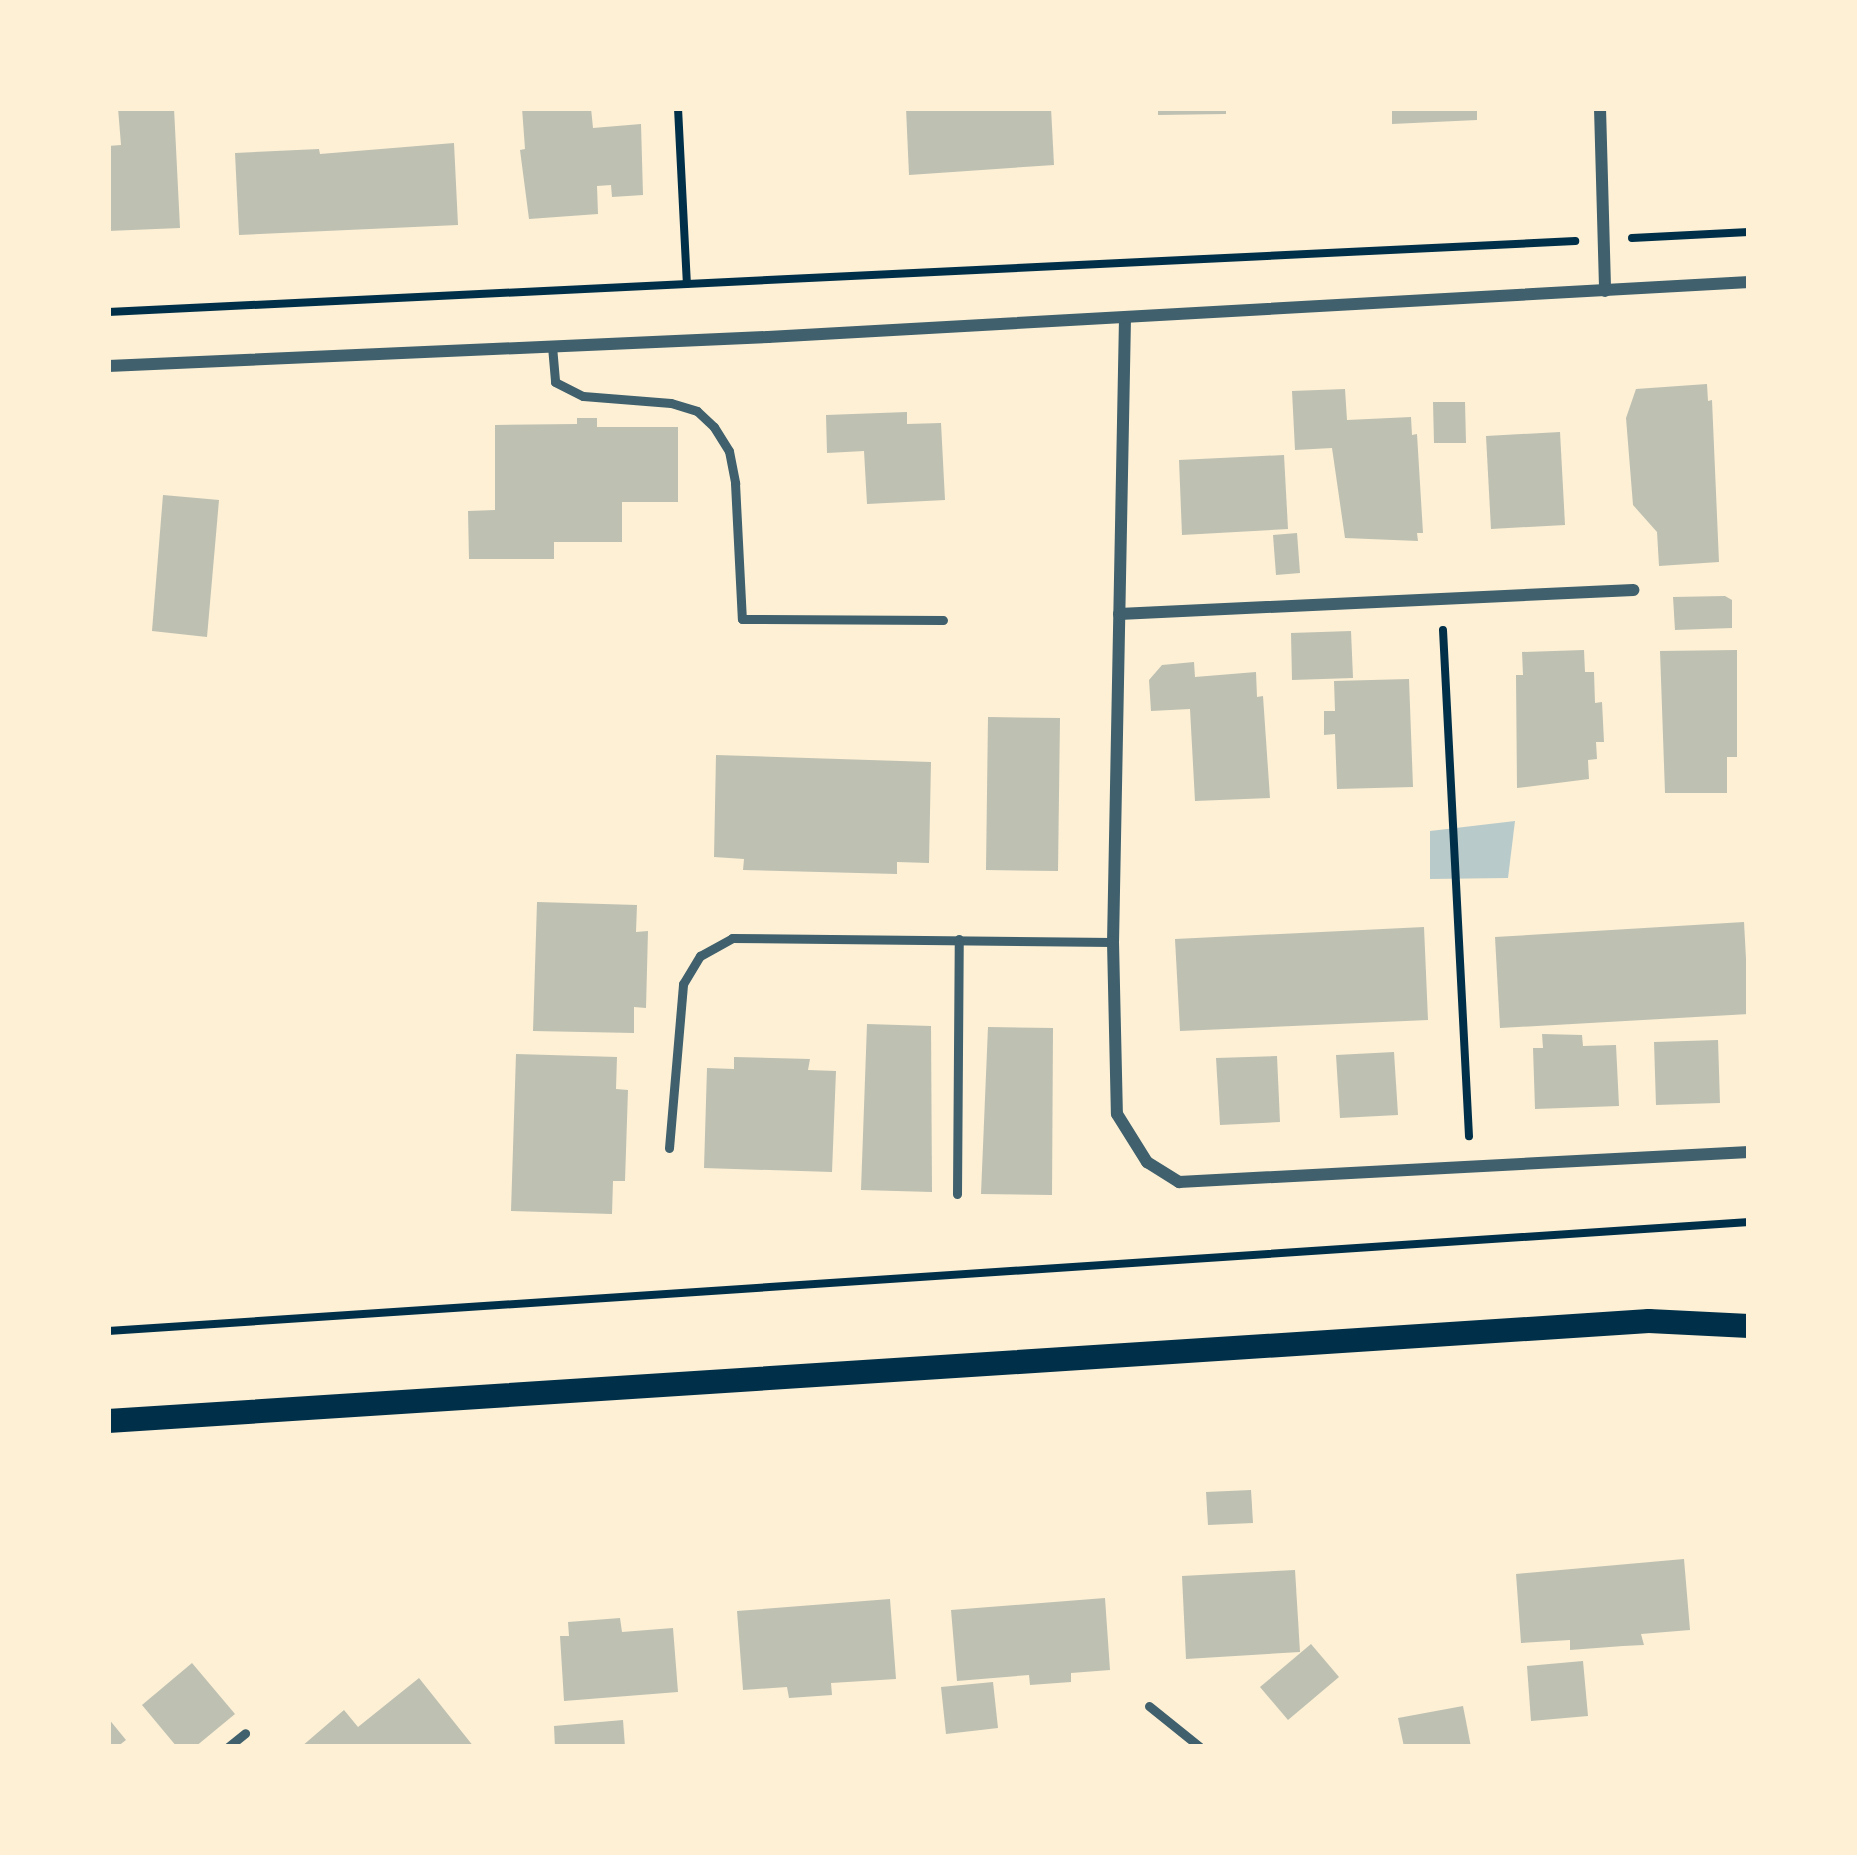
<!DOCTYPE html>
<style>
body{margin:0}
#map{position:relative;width:1857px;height:1855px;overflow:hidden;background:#fdf0d5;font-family:"Alegreya Sans",sans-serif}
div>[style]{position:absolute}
.green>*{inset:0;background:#b9caca}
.building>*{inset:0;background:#bec0b2}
.path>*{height:8px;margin:-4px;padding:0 4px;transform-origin:4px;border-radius:4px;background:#003049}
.service>*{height:9px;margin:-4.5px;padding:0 4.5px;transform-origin:4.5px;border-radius:4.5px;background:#3f606c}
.minor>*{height:12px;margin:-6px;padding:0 6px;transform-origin:6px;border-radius:6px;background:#3f606c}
.secondary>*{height:24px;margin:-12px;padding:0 12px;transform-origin:12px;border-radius:12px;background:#003049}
span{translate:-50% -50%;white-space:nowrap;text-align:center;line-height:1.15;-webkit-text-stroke:12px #fdf0d5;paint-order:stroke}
.frame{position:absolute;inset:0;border:111px solid #fdf0d5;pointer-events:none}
</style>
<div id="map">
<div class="green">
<div style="clip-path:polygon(1515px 821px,1508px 878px,1430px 879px,1430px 831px)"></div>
</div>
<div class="building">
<div style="clip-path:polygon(118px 108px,174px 108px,180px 228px,108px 231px,108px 146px,121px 145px)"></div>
<div style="clip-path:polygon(522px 108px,591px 108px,593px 128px,641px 124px,643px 195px,612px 197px,611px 185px,597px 186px,598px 214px,529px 219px,520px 150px,525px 149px)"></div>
<div style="clip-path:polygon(906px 108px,1051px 108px,1054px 165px,909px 175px)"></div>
<div style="clip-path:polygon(1158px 108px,1226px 108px,1226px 114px,1158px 115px)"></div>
<div style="clip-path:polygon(1392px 108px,1477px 108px,1477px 120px,1392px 124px)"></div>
<div style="clip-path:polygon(454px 143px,458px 225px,239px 235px,235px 153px,319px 149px,320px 154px)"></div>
<div style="clip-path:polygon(1707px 384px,1708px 401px,1712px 400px,1719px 562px,1659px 566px,1657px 532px,1633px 505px,1626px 418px,1636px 389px)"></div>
<div style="clip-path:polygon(1345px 389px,1347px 420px,1411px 417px,1412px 435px,1417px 434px,1423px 533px,1417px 533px,1418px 541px,1345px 538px,1332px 448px,1295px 450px,1292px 391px)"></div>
<div style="clip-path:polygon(1433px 402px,1465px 402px,1466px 443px,1434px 443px)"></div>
<div style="clip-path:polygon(907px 412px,907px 424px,941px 423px,945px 500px,867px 504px,864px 451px,827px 453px,826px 415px)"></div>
<div style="clip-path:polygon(577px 418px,597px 418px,597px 427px,678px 427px,678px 502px,622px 502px,622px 542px,554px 542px,554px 559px,469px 559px,468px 511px,495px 510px,495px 425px,577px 424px)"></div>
<div style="clip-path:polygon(1560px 432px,1565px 525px,1491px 529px,1486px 436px)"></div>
<div style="clip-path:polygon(1284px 455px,1288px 529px,1182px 535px,1179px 460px)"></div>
<div style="clip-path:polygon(163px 495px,219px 500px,207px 637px,152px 631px)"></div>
<div style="clip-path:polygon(1297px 533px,1300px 573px,1276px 575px,1273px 535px)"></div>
<div style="clip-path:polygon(1725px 596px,1732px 600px,1732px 628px,1675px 630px,1673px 597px)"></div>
<div style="clip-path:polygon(1351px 631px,1353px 678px,1292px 680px,1291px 633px)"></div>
<div style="clip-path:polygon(1584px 650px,1585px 672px,1594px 672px,1595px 703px,1602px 702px,1604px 742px,1596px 742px,1597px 759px,1588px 760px,1589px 779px,1517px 788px,1516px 675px,1523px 675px,1522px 652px)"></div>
<div style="clip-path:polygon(1737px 650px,1737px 757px,1727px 757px,1727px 793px,1665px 793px,1660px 651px)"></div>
<div style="clip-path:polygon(1194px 662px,1195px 677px,1256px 672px,1257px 697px,1263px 696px,1270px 798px,1195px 801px,1190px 709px,1151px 711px,1149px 680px,1162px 665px)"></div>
<div style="clip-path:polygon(1409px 679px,1413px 787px,1337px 789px,1335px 734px,1324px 735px,1324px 711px,1335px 711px,1334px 681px)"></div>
<div style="clip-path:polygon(988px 717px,1060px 718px,1058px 871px,986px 870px)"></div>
<div style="clip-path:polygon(716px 755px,931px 762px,929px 863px,897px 862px,897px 874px,743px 870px,744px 859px,714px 857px)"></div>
<div style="clip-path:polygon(537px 902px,637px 905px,636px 932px,648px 931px,646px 1008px,634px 1007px,634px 1033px,533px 1031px)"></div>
<div style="clip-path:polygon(1744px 922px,1749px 1014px,1500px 1028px,1495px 937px)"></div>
<div style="clip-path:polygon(1424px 927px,1428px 1020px,1180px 1031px,1175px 939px)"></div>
<div style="clip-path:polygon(867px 1024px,931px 1026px,932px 1192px,861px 1190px)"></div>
<div style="clip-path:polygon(988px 1027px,1053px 1028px,1052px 1195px,981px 1194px)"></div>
<div style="clip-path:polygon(1542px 1034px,1582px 1035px,1583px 1046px,1616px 1045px,1619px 1106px,1535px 1109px,1533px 1048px,1543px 1048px)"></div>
<div style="clip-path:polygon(1718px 1040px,1720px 1103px,1656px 1105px,1654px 1042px)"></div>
<div style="clip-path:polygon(1394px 1052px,1398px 1115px,1340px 1118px,1336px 1055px)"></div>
<div style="clip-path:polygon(516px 1054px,617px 1057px,616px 1089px,628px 1090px,625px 1181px,613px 1181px,612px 1214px,511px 1211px)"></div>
<div style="clip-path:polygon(1277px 1056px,1280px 1122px,1220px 1125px,1216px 1058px)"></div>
<div style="clip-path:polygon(734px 1057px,810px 1059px,808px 1070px,836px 1071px,832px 1172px,704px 1168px,707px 1068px,734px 1069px)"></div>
<div style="clip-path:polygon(1251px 1490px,1253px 1523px,1208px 1525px,1206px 1492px)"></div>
<div style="clip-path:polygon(1684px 1559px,1690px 1630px,1641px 1634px,1644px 1645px,1623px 1646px,1570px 1650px,1570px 1640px,1521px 1643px,1516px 1574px)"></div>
<div style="clip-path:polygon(1295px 1570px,1300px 1652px,1186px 1659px,1182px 1576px)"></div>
<div style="clip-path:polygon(1105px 1598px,1110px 1670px,1071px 1673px,1071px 1682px,1030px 1685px,1029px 1675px,957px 1681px,951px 1610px)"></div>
<div style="clip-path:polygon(890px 1599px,896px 1679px,831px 1683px,832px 1695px,789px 1698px,787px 1687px,743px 1690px,737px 1611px)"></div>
<div style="clip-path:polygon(620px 1618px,622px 1632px,673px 1628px,678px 1692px,564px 1701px,560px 1636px,569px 1636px,568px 1622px)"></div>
<div style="clip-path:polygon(1311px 1644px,1339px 1677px,1288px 1720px,1260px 1687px)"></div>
<div style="clip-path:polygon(1583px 1661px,1588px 1716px,1531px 1721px,1527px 1666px)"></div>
<div style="clip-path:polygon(192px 1663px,235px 1714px,195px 1747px,177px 1747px,142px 1705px)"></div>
<div style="clip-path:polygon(419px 1678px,474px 1747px,301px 1747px,344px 1710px,358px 1727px)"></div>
<div style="clip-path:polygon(993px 1682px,998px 1728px,946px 1734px,941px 1687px)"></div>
<div style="clip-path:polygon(1463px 1706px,1471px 1747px,1404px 1747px,1398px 1718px)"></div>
<div style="clip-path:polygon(108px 1718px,126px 1740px,117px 1747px,108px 1747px)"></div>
<div style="clip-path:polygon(623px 1720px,625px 1747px,555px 1747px,554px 1726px)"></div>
</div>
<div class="path">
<div style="left:678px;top:108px;width:176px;rotate:87.1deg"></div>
<div style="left:1632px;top:238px;width:117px;rotate:-2.9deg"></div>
<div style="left:108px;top:312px;width:1469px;rotate:-2.77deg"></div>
<div style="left:1443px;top:630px;width:507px;rotate:87.06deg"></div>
<div style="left:108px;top:1331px;width:1645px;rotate:-3.8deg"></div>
</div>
<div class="service">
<div style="left:552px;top:346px;width:36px;rotate:85deg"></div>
<div style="left:555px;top:382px;width:31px;rotate:27deg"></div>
<div style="left:583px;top:396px;width:88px;rotate:4.5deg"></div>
<div style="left:671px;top:403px;width:27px;rotate:17deg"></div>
<div style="left:697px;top:411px;width:23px;rotate:43deg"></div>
<div style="left:714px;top:427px;width:28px;rotate:58deg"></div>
<div style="left:729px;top:451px;width:33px;rotate:79deg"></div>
<div style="left:735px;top:483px;width:136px;rotate:87.1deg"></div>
<div style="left:742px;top:619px;width:201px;rotate:0.3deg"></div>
<div style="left:669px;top:1148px;width:165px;rotate:-85.1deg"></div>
<div style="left:683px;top:984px;width:33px;rotate:-59deg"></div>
<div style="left:700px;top:956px;width:37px;rotate:-29deg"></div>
<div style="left:732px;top:938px;width:381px;rotate:0.6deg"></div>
<div style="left:957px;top:1194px;width:255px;rotate:-89.6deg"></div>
<div style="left:1149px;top:1706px;width:65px;rotate:38.8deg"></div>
<div style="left:228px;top:1747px;width:22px;rotate:-39deg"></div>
</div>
<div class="minor">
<div style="left:1600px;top:108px;width:183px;rotate:88.4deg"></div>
<div style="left:1125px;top:318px;width:624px;rotate:91.1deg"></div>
<div style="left:1113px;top:942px;width:172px;rotate:88.7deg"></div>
<div style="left:1117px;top:1114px;width:57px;rotate:58deg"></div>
<div style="left:1147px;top:1162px;width:38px;rotate:32deg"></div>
<div style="left:1179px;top:1182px;width:571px;rotate:-3.01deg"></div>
<div style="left:108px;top:366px;width:661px;rotate:-2.52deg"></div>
<div style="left:768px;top:337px;width:983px;rotate:-3.21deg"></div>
<div style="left:1119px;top:614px;width:515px;rotate:-2.67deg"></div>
</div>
<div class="secondary">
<div style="left:108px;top:1421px;width:1544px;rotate:-3.71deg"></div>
<div style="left:1649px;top:1321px;width:100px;rotate:2.9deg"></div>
</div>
<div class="frame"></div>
</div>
